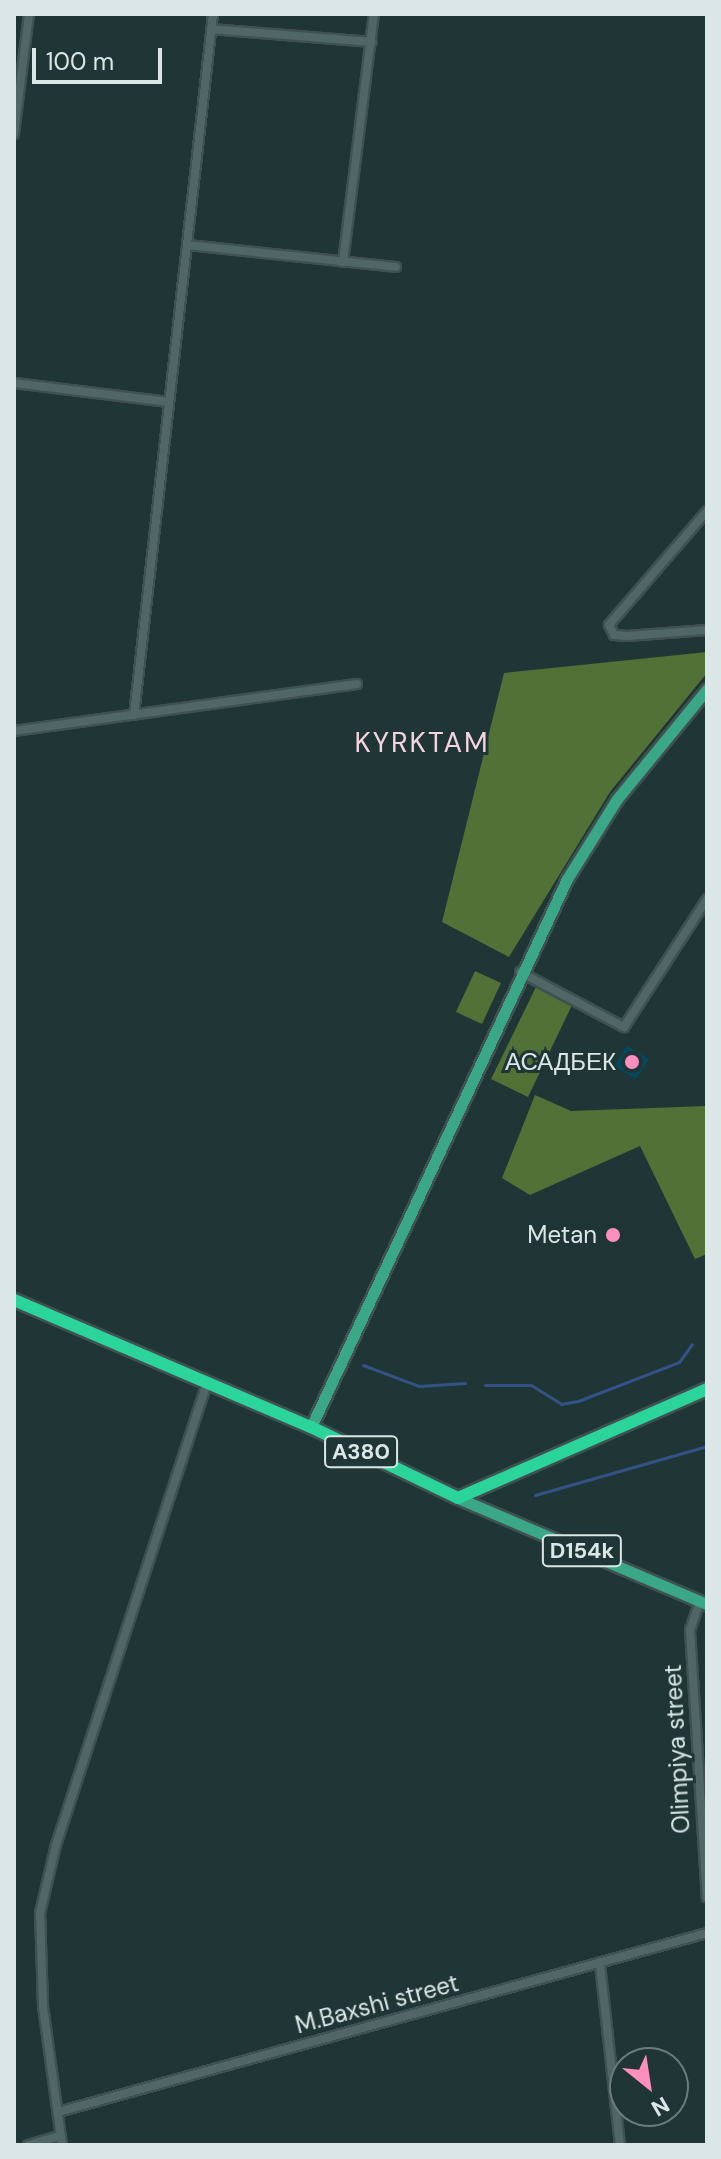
<!DOCTYPE html>
<meta charset="utf-8">
<style>
body{margin:0}
#map{position:relative;width:721px;height:2159px;overflow:hidden;background:#203535;font-family:"DM Sans",sans-serif}
div>[style]{position:absolute}
.forest>*{inset:0;background:#517137}
.stream>*{height:3px;margin:-1.5px;padding:0 1.5px;transform-origin:1.5px;border-radius:1.5px;background:#335386}
.building>*{inset:0;background:#014a61}
.roads{filter:drop-shadow(2px 0 #3f5151) drop-shadow(-2px 0 #3f5151) drop-shadow(0 2px #3f5151) drop-shadow(0 -2px #3f5151)}
.minor>*{height:8px;margin:-4px;padding:0 4px;transform-origin:4px;border-radius:4px;background:#516767}
.major>*{height:11px;margin:-5.5px;padding:0 5.5px;transform-origin:5.5px;border-radius:5.5px;background:#3aa886}
.highway>*{height:12px;margin:-6px;padding:0 6px;transform-origin:6px;border-radius:6px;background:#2bd49b}
.dots>*{width:22px;height:22px;translate:-50% -50%;box-sizing:border-box;border:4px solid #203535;border-radius:50%}
span{translate:-50% -50%;white-space:nowrap;text-align:center;line-height:1.15;-webkit-text-stroke:6px #203535;paint-order:stroke}
.shield-label span{padding:2px 6px;background:#203535;border:2px solid;border-radius:6px;-webkit-text-stroke-width:0}
.shield-label{font-size:22px;color:#dae7e6;font-weight:700}
.poi-label{font-size:24px;color:#dae7e6}
.right{translate:-100% -50%;text-align:right}
.street-label{font-size:24px;color:#dae7e6}
.quarter-label{font-size:28px;color:#f5d4e0;letter-spacing:2px}
.frame{position:absolute;inset:0;border:16px solid #dae7e6;pointer-events:none}
.north{position:absolute;left:609px;top:2047px;width:80px;height:80px;box-sizing:border-box;background:#203535;border:2px solid #6a7c7c;border-radius:50%;rotate:150deg;font-size:22px;font-weight:700;line-height:32px;text-align:center;color:#dae7e6}
.north::after{content:'';display:block;margin:auto;width:28px;height:36px;background:#fd8ebe;clip-path:polygon(50% 0,100% 100%,50% 72%,0 100%)}
.scale{position:absolute;left:32px;top:48px;width:130px;height:36px;box-sizing:border-box;border:4px solid #dae7e6;border-top:0;padding-left:10px;font-size:24px;line-height:28px;white-space:nowrap;color:#dae7e6;-webkit-text-stroke:6px #203535;paint-order:stroke}
</style>
<div id="map">
<div class="forest">
<div style="clip-path:polygon(707px 652px,707px 673px,610px 792px,509px 957px,442px 922px,504px 673px)"></div>
<div style="clip-path:polygon(475px 971px,501px 983px,482px 1024px,456px 1012px)"></div>
<div style="clip-path:polygon(536px 987px,572px 1005px,528px 1097px,491px 1079px)"></div>
<div style="clip-path:polygon(535px 1095px,571px 1111px,707px 1106px,707px 1254px,695px 1259px,640px 1146px,530px 1195px,502px 1178px)"></div>
</div>
<div class="stream">
<div style="left:363px;top:1365px;width:60px;rotate:20.6deg"></div>
<div style="left:419px;top:1386px;width:46px;rotate:-3.7deg"></div>
<div style="left:485px;top:1385px;width:46px"></div>
<div style="left:531px;top:1385px;width:36px;rotate:32deg"></div>
<div style="left:561px;top:1404px;width:17px;rotate:-10deg"></div>
<div style="left:578px;top:1401px;width:108px;rotate:-21.1deg"></div>
<div style="left:679px;top:1362px;width:22px;rotate:-54deg"></div>
<div style="left:535px;top:1495px;width:179px;rotate:-15.9deg"></div>
</div>
<div class="building">
<div style="clip-path:polygon(627px 1046px,649px 1059px,636px 1079px,614px 1066px)"></div>
</div>
<div class="roads">
<div class="minor">
<div style="left:211px;top:29px;width:161px;rotate:4.6deg"></div>
<div style="left:14px;top:134px;width:121px;rotate:-82.9deg"></div>
<div style="left:187px;top:245px;width:210px;rotate:6deg"></div>
<div style="left:343px;top:262px;width:250px;rotate:-82.9deg"></div>
<div style="left:14px;top:383px;width:156px;rotate:7deg"></div>
<div style="left:707px;top:511px;width:150px;rotate:130.7deg"></div>
<div style="left:609px;top:625px;width:11px;rotate:63deg"></div>
<div style="left:614px;top:635px;width:13px;rotate:4deg"></div>
<div style="left:627px;top:636px;width:80px;rotate:-4.3deg"></div>
<div style="left:134px;top:715px;width:705px;rotate:-83.57deg"></div>
<div style="left:14px;top:731px;width:346px;rotate:-7.8deg"></div>
<div style="left:520px;top:972px;width:118px;rotate:27.9deg"></div>
<div style="left:624px;top:1027px;width:153px;rotate:-57deg"></div>
<div style="left:700px;top:1601px;width:31px;rotate:109deg"></div>
<div style="left:690px;top:1630px;width:268px;rotate:86.4deg"></div>
<div style="left:600px;top:1964px;width:182px;rotate:83.7deg"></div>
<div style="left:58px;top:2112px;width:673px;rotate:-15.42deg"></div>
<div style="left:28px;top:2145px;width:33px;rotate:-16deg"></div>
<div style="left:62px;top:2145px;width:140px;rotate:-97.8deg"></div>
<div style="left:43px;top:2006px;width:93px;rotate:-91.8deg"></div>
<div style="left:40px;top:1913px;width:70px;rotate:-76.8deg"></div>
<div style="left:56px;top:1845px;width:485px;rotate:-71.9deg"></div>
</div>
<div class="major">
<div style="left:311px;top:1427px;width:605px;rotate:-64.96deg"></div>
<div style="left:567px;top:879px;width:94px;rotate:-58deg"></div>
<div style="left:617px;top:799px;width:142px;rotate:-50.7deg"></div>
<div style="left:458px;top:1498px;width:271px;rotate:23.1deg"></div>
</div>
<div class="highway">
<div style="left:14px;top:1300px;width:323px;rotate:23.2deg"></div>
<div style="left:311px;top:1427px;width:163px;rotate:25.8deg"></div>
<div style="left:458px;top:1498px;width:272px;rotate:-23.6deg"></div>
</div>
</div>
<div class="dots">
<div style="left:632px;top:1062px;background:#fd8ebe"></div>
<div style="left:613px;top:1235px;background:#fd8ebe"></div>
</div>
<div class="shield-label">
<span style="left:361px;top:1452px">A380</span>
<span style="left:582px;top:1551px">D154k</span>
</div>
<div class="poi-label">
<span class="right" style="left:616px;top:1062px">АСАДБЕК</span>
<span class="right" style="left:597px;top:1235px">Metan</span>
</div>
<div class="street-label">
<span style="left:677px;top:1749px;rotate:-93deg">Olimpiya street</span>
<span style="left:377px;top:2004px;rotate:-15deg">M.Baxshi street</span>
</div>
<div class="quarter-label">
<span style="left:422px;top:743px">KYRKTAM</span>
</div>
<div class="frame"></div>
<div class="north">N</div>
<div class="scale">100 m</div>
</div>
